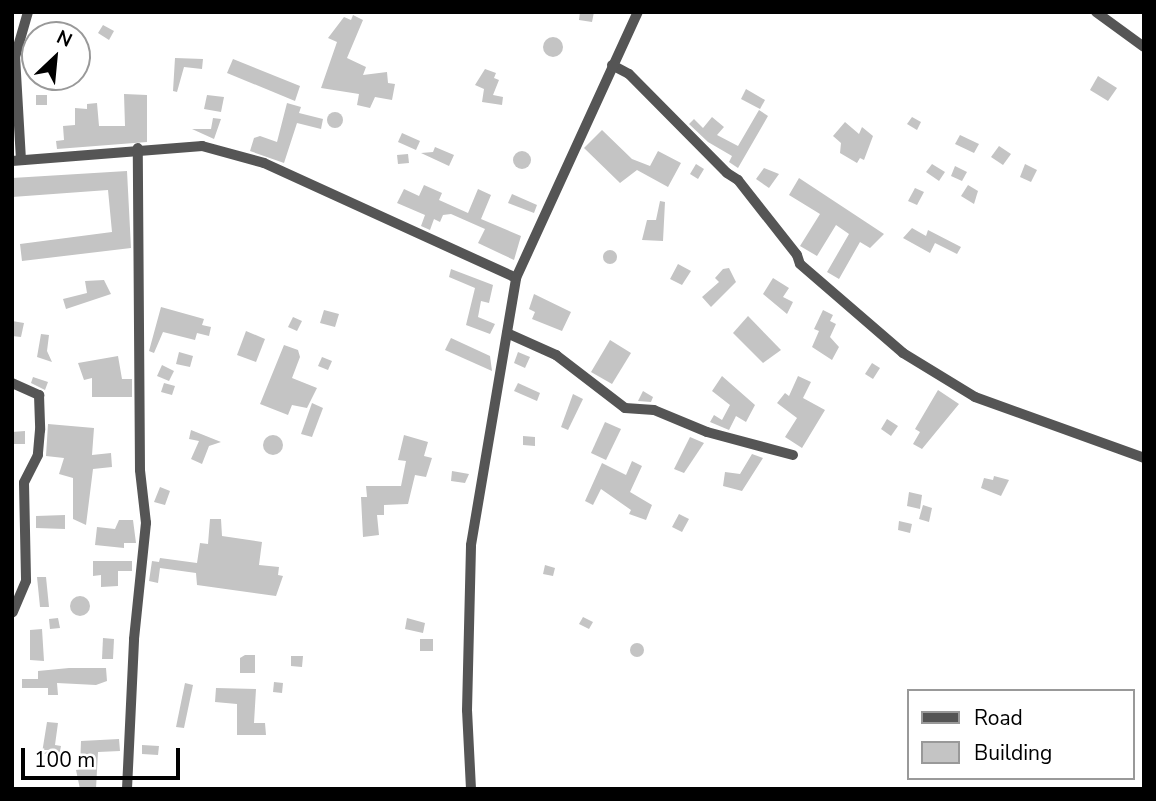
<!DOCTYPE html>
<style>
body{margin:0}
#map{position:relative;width:1156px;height:801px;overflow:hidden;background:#fff;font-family:"Nunito Sans",sans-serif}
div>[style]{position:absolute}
.building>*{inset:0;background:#c4c4c4}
.round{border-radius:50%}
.street>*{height:10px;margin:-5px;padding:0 5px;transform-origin:5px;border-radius:5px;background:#555}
span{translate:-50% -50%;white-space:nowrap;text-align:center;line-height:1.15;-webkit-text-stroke:5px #fff;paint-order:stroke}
.frame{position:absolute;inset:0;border:14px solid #000;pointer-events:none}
.legend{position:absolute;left:907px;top:689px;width:228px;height:91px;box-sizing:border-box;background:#fff;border:2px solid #999;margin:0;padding:9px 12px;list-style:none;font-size:21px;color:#000}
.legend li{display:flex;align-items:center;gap:14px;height:35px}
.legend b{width:35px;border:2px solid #999}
.north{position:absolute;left:21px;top:21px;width:70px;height:70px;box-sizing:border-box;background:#fff;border:2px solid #999;border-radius:50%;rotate:26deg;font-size:19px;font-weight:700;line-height:28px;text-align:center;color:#000}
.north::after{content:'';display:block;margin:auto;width:24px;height:32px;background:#000;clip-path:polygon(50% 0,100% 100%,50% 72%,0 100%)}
.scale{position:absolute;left:21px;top:748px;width:159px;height:32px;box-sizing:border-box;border:4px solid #000;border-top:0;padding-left:9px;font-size:21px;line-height:24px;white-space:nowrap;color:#000;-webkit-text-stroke:5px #fff;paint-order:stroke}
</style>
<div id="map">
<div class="building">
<div style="clip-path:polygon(580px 12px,594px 12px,592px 22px,579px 20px)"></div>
<div style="clip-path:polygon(353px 15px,363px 20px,347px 58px,366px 67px,363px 75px,387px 72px,388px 83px,395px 84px,392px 100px,375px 97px,370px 108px,357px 105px,359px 94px,321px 88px,337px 42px,328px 38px,344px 17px,351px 20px)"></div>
<div style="clip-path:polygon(103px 25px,114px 31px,109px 40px,98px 33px)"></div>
<div class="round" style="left:543px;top:37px;width:20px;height:20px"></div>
<div style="clip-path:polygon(175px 58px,203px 59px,202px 69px,184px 67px,177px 92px,173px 91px)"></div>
<div style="clip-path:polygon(233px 59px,300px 86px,295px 101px,227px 73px)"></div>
<div style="clip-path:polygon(485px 69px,496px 73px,494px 78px,499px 80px,493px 95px,503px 97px,502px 105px,482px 102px,484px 89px,475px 85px)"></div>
<div style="clip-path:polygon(1098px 76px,1117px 88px,1108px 101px,1090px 90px)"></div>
<div style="clip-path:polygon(746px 89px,765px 100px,760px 109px,741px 99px)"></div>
<div style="clip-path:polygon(124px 94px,147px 95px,147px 142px,57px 149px,56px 141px,64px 140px,63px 126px,75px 125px,75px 108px,87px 109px,87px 104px,97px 103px,99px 126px,125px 126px)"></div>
<div style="clip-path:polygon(36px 95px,47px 95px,47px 105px,36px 105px)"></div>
<div style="clip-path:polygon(207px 95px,224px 97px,221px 112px,204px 109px)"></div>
<div style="clip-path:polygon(287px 103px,301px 107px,299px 113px,323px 119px,321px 129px,297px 123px,284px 163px,250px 151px,254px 138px,260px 136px,277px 142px)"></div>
<div style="clip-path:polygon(759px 110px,768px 116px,738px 168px,729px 162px,732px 156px,708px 142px,689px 124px,694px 119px,703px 128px,712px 117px,724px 127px,717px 135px,738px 146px)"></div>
<div class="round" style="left:327px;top:112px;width:16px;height:16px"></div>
<div style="clip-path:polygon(912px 117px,921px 122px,917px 130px,907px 124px)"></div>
<div style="clip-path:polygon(213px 118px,221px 119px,214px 139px,192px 129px,211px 129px)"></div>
<div style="clip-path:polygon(845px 122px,859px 134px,862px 127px,873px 136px,864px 160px,860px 158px,857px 163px,840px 153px,841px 143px,833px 136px)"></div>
<div style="clip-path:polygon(602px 130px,632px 159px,650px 166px,658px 151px,681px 163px,668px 187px,637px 170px,620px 183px,584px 148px)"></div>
<div style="clip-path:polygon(402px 133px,420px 141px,416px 150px,398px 142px)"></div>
<div style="clip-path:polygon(960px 135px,979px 144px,974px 153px,955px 144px)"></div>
<div style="clip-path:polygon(999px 146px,1011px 154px,1003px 165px,991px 157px)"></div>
<div style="clip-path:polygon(435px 147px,454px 155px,449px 166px,421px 153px,433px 152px)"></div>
<div class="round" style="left:513px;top:151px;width:18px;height:18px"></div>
<div style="clip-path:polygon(408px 154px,409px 163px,398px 164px,397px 155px)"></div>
<div style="clip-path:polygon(696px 164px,704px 169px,698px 179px,690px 174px)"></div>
<div style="clip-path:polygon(932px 164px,945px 172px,939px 181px,926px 172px)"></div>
<div style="clip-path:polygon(1025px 164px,1037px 170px,1031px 182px,1020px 177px)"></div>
<div style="clip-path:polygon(955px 166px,967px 172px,962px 181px,951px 176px)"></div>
<div style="clip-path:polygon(764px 168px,779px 174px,769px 188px,756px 179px)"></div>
<div style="clip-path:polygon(127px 171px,131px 248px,22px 261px,20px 244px,112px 232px,108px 190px,12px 197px,12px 178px)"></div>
<div style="clip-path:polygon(799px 178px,884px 234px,870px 248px,860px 242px,839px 279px,827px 272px,849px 234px,836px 225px,817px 256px,800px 246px,820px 214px,789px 195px)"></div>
<div style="clip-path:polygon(424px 185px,442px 193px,439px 200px,468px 213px,478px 189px,491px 195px,481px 219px,521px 236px,514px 260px,478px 243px,485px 229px,451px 214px,443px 215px,440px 222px,434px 219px,430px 230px,421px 226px,425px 215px,397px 203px,404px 189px,419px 196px)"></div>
<div style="clip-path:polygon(968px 185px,978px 191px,974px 204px,961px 196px)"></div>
<div style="clip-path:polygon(915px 188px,924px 192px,917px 205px,908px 201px)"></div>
<div style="clip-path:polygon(512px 194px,537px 205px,534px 213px,508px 203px)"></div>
<div style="clip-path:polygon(660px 201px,665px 202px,663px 241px,642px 240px,647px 220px,656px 220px)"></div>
<div style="clip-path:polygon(912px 228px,926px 236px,928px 230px,961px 247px,957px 254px,935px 243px,930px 253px,903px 238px)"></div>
<div class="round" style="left:603px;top:250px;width:14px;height:14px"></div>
<div style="clip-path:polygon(678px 264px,691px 271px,682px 285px,670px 279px)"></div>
<div style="clip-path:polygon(729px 268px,736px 282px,711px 307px,702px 297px,719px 282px,715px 278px,723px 269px)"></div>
<div style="clip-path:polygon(451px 269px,493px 285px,489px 303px,481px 301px,478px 317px,495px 324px,490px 334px,466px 325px,475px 288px,449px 277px)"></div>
<div style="clip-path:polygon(773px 278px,789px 288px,783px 297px,793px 302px,787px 314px,763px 294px)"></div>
<div style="clip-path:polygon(104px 280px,111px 294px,66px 309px,63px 299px,87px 293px,85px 281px)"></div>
<div style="clip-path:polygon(534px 294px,571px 312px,562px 331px,532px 319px,535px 312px,529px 309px)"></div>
<div style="clip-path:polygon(161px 307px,204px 319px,202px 325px,211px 327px,209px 336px,197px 333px,195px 340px,163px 332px,154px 353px,149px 351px)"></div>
<div style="clip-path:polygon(324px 310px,339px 314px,335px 327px,320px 323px)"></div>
<div style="clip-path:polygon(823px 310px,833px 315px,830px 321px,836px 324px,830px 337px,839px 347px,832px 360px,812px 347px,819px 331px,814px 329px)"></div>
<div style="clip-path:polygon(748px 316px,781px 350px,763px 363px,733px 333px)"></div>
<div style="clip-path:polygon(293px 317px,302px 321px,297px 331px,288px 327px)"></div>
<div style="clip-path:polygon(12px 321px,24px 323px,21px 337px,12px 336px)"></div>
<div style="clip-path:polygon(246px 331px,265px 339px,256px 362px,237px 355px)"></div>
<div style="clip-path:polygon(41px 334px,49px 335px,47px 351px,52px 362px,37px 357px)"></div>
<div style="clip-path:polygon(451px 338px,490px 356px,492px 371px,445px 350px)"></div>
<div style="clip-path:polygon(610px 340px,631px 353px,612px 384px,591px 372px)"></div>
<div style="clip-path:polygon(284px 345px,298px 350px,300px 357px,292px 378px,317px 388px,307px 408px,292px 405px,288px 415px,260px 404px)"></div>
<div style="clip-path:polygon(179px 352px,193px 356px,190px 367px,176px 364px)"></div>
<div style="clip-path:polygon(518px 352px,530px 357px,525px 368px,514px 363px)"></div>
<div style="clip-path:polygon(118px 356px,122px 379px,132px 379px,132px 397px,92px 397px,92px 378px,84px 380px,78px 363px)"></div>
<div style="clip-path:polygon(322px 357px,332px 361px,328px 370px,318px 366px)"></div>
<div style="clip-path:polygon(872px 363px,880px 368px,873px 379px,865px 374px)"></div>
<div style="clip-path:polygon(162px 365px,174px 371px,169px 381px,157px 376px)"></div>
<div style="clip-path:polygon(722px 376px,755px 405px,746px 422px,736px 416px,729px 430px,710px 422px,714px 415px,722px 420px,730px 405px,712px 391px)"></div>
<div style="clip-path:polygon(798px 376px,811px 382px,803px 398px,825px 410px,802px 448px,785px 437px,797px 418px,777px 403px,785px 393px,789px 396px)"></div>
<div style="clip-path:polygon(33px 377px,48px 382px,45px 390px,31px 383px)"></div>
<div style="clip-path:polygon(164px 383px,175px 386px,172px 395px,161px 392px)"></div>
<div style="clip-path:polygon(518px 383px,540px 393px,537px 401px,514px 391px)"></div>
<div style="clip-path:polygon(938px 390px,959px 404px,922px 449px,913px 444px,920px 432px,915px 429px)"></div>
<div style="clip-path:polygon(643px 391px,653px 397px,651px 402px,638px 401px)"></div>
<div style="clip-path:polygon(573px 394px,583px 399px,568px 430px,561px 427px)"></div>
<div style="clip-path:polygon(312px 403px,323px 408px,312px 437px,301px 434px)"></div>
<div style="clip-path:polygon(887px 419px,898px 426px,891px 436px,881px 429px)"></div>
<div style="clip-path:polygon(605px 422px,621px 429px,606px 460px,591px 453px)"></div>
<div style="clip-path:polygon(48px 424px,94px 428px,92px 455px,111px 453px,112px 467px,93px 469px,86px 525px,73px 519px,73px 478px,59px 474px,64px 458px,46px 456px)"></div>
<div style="clip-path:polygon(191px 430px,221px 442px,209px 446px,202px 464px,191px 459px,199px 441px,189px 439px)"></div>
<div style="clip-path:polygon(25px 431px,25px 444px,12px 444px,12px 432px)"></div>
<div class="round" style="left:263px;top:435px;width:20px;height:20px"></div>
<div style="clip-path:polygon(404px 435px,428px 442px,424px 456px,432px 458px,426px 477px,415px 475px,408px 504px,384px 505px,384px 515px,377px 515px,379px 535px,363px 537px,361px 497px,367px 497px,366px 486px,401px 486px,406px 461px,398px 460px)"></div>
<div style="clip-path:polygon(523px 436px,535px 437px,535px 446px,523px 445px)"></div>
<div style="clip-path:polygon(690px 437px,704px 443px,684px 473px,674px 469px)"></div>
<div style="clip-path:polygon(752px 454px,763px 458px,742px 491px,723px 486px,725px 472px,740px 474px)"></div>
<div style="clip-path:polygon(632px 461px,642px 466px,630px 492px,652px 505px,646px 520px,629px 514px,631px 510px,601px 489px,593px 505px,585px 501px,602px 463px,626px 475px)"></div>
<div style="clip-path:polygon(452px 471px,469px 474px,465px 483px,451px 481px)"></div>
<div style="clip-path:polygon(994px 476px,1009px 480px,1001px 496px,981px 488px,984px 478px,993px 480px)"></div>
<div style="clip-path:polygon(160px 487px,170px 491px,165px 505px,154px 502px)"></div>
<div style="clip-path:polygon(909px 492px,922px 495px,920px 509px,907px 506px)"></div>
<div style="clip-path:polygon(923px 505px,932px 508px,929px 522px,919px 519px)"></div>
<div style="clip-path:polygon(679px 514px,689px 519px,682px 532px,672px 527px)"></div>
<div style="clip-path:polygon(65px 515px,65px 529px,36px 528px,36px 516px)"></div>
<div style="clip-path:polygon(210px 519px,221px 519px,222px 536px,262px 542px,259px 565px,279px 567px,278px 575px,283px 576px,276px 596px,197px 585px,196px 573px,160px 568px,158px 583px,149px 581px,152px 561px,159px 562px,160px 558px,197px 563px,200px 543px,208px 544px)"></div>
<div style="clip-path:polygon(119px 520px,133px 520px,136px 543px,124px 543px,124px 548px,95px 545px,97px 527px,115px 529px)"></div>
<div style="clip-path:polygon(899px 521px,912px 524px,910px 533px,898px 530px)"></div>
<div style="clip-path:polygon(93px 561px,132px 561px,132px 571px,118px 571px,118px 586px,101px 587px,101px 575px,93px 576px)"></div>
<div style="clip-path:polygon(545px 565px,555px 568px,553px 576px,543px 574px)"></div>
<div style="clip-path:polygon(37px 577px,46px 577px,49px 607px,40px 607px)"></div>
<div class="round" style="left:70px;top:596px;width:20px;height:20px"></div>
<div style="clip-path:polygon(583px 617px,593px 622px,589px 629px,579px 624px)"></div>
<div style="clip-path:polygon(58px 618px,60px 628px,50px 629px,49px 619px)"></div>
<div style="clip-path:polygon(407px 618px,425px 623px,423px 633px,405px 629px)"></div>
<div style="clip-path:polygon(42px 629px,44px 661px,30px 660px,30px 630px)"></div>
<div style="clip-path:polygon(103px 638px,114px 639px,113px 659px,102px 659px)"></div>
<div style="clip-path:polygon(420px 639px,433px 639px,433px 651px,420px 651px)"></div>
<div class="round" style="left:630px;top:643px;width:14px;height:14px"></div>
<div style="clip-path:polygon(245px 655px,255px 655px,255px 673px,240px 673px,240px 658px)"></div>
<div style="clip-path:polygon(291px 656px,303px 656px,302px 667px,291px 666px)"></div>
<div style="clip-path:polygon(69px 668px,106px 668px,107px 681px,96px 685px,57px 683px,58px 695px,48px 695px,48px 688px,22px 688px,22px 679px,38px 679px,38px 671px)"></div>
<div style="clip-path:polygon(274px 682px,283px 683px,282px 693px,273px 692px)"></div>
<div style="clip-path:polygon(185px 683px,193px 685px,184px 728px,176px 727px)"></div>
<div style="clip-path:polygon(216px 688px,256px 689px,254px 723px,265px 723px,266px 735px,237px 735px,237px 704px,215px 702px)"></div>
<div style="clip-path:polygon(47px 722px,58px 723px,55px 745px,61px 746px,59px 756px,42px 753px)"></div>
<div style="clip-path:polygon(119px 739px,120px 751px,98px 752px,96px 789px,80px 789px,76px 770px,80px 769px,81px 741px)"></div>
<div style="clip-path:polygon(142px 745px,159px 746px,158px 755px,142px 754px)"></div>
</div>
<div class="street">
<div style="left:1096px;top:12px;width:59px;rotate:36.1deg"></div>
<div style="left:612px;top:65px;width:19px;rotate:28deg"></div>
<div style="left:629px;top:74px;width:139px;rotate:45.3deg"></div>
<div style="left:727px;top:173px;width:13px;rotate:32deg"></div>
<div style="left:738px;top:180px;width:95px;rotate:51.8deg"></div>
<div style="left:797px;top:255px;width:9px;rotate:72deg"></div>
<div style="left:800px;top:264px;width:136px;rotate:40.8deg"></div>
<div style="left:903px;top:353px;width:84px;rotate:31.4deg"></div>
<div style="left:975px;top:397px;width:180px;rotate:19.8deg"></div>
<div style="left:21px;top:160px;width:103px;rotate:-93.3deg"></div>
<div style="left:15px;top:57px;width:47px;rotate:-73.9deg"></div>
<div style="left:12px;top:161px;width:191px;rotate:-4.5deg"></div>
<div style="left:202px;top:146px;width:64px;rotate:15.3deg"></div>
<div style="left:264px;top:163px;width:277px;rotate:24.5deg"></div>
<div style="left:507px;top:333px;width:54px;rotate:24.2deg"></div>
<div style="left:556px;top:355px;width:87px;rotate:37.5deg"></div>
<div style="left:625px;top:408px;width:29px;rotate:4deg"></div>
<div style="left:654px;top:410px;width:57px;rotate:22.5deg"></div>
<div style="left:707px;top:432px;width:89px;rotate:15deg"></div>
<div style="left:12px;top:383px;width:30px;rotate:24deg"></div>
<div style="left:39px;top:395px;width:35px;rotate:88deg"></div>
<div style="left:40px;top:430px;width:25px;rotate:95deg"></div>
<div style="left:38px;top:455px;width:31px;rotate:117deg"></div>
<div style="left:24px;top:483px;width:98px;rotate:88.8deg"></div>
<div style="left:26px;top:581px;width:34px;rotate:113deg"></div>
<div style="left:127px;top:789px;width:150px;rotate:-87.3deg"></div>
<div style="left:134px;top:639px;width:117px;rotate:-84.1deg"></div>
<div style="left:146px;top:523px;width:53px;rotate:-96.5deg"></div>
<div style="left:140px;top:470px;width:322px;rotate:-90.4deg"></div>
<div style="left:471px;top:789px;width:79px;rotate:-92.9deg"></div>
<div style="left:467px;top:710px;width:165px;rotate:-88.6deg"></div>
<div style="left:471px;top:545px;width:271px;rotate:-80.4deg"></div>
<div style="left:516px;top:278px;width:293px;rotate:-65.4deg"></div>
</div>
<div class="frame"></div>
<ul class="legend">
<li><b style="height:9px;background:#555"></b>Road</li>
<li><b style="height:19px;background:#c4c4c4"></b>Building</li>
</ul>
<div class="north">N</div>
<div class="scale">100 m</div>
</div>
